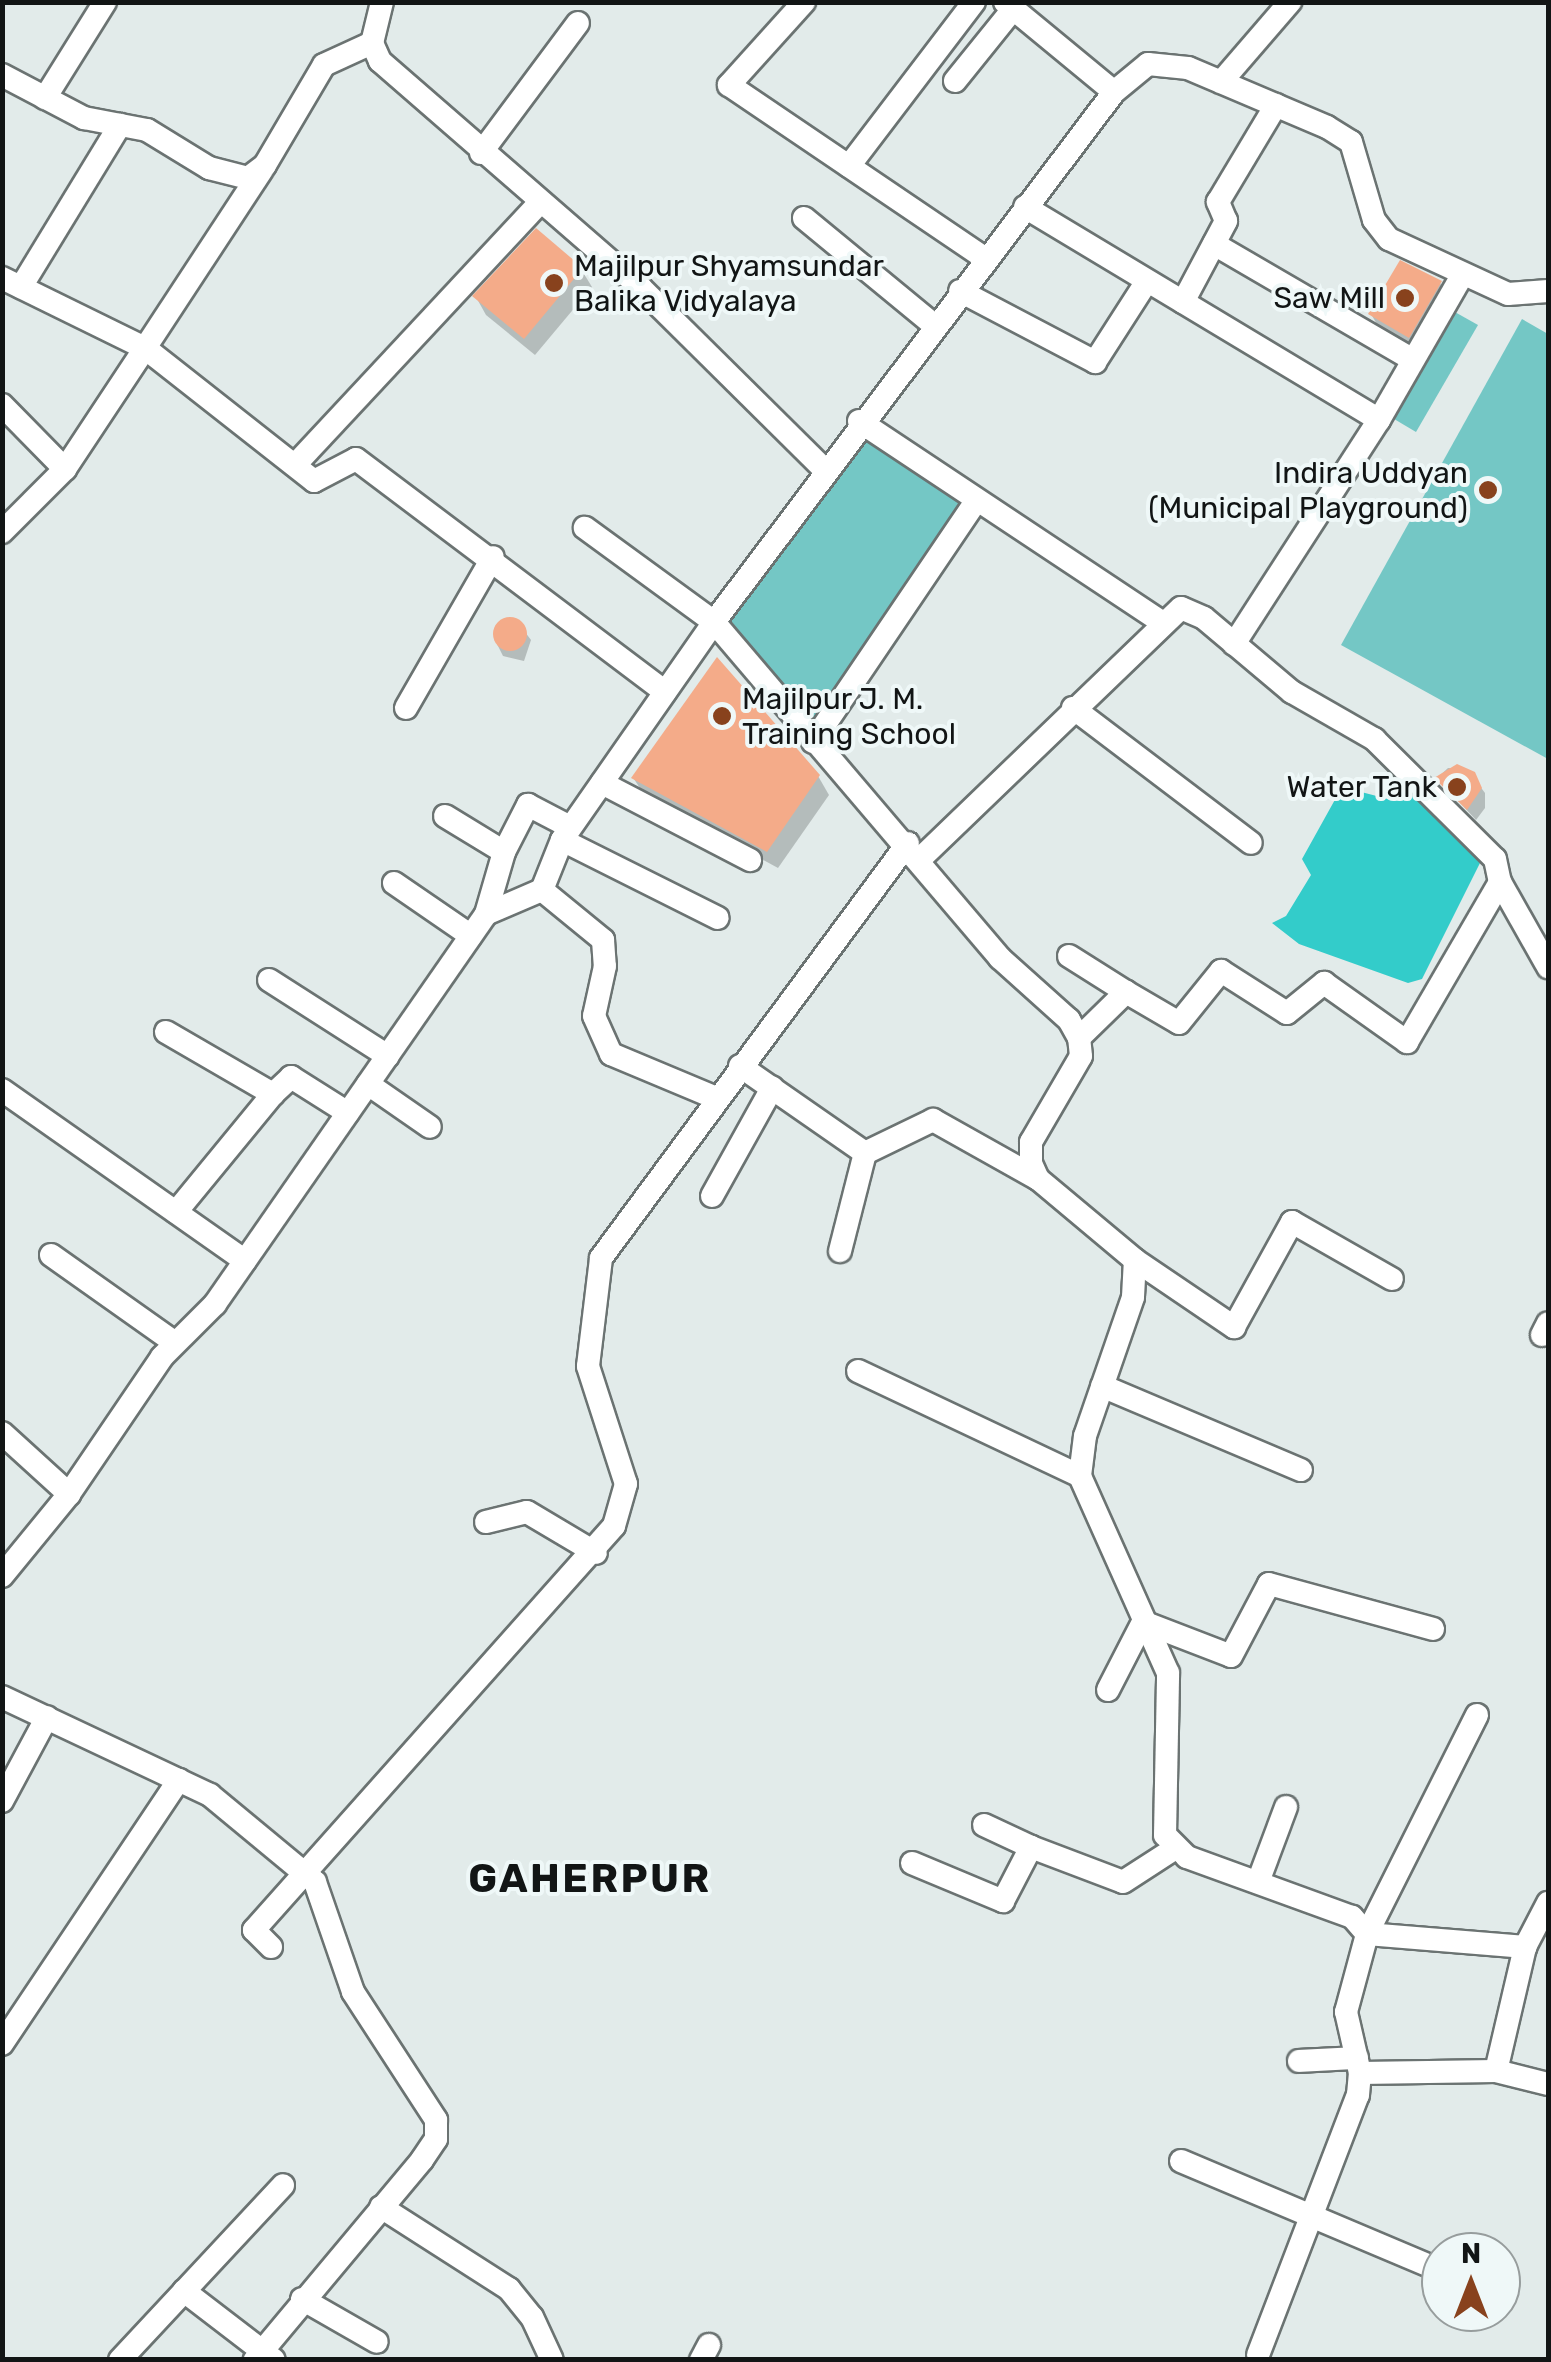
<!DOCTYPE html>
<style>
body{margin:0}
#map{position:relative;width:1551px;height:2362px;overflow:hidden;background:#e2ebea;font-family:Rubik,sans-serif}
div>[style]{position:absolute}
.green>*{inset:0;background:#74c7c5}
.water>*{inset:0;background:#33ccca}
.shadow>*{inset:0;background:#0003}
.building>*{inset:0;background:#f4ab89}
.round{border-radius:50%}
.roads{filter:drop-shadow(2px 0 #6b7372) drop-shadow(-2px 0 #6b7372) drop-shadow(0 2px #6b7372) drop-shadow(0 -2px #6b7372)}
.minor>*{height:22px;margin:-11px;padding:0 11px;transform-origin:11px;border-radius:11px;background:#fff}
.dots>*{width:28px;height:28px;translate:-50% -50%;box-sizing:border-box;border:5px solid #eff8f8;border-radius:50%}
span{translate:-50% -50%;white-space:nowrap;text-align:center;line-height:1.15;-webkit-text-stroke:8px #eff8f8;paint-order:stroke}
.poi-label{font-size:30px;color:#121515}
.left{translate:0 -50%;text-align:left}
.right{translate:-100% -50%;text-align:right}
.district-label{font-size:40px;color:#121515;font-weight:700;letter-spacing:2.5px}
.frame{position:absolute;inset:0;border:5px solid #121515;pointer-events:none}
.north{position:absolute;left:1421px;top:2232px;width:100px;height:100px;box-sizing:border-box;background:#eff8f8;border:2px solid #979d9d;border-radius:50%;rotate:0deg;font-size:28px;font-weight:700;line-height:40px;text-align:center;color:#121515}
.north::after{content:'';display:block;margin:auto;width:35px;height:45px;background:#88421d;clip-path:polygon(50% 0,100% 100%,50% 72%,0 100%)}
</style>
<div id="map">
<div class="green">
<div style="clip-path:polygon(1446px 307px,1478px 325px,1416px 432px,1384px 413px)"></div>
<div style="clip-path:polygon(1522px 319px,1548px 334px,1548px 759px,1341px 645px)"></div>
<div style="clip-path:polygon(859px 422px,977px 500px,813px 742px,714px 622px)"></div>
</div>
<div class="water">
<div style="clip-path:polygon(1412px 785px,1484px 855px,1422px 979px,1408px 983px,1299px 944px,1272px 923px,1286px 916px,1311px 875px,1302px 859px,1342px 787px,1392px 800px)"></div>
</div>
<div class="shadow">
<div style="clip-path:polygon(581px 269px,592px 287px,535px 355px,486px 315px,476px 297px)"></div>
<div style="clip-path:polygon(1440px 283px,1454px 307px,1423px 361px,1385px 338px,1371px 314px)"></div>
<div style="clip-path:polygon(516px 620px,531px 640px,524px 661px,503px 656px,497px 644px,501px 622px)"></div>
<div style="clip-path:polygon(1448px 768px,1467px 769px,1485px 793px,1485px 808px,1476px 820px,1437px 778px)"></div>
<div style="clip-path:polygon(818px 776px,829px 795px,778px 868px,645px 796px,634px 779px)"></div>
</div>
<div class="building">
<div style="clip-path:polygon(536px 228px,583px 268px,524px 339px,472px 296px)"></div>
<div style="clip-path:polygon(1400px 260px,1442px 281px,1409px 338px,1368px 314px)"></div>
<div class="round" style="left:493px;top:617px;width:34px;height:34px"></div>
<div style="clip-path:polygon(717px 657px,820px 775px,767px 852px,631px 778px)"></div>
<div style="clip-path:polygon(1457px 764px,1475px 772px,1482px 788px,1467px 810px,1434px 778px)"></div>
</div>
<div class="roads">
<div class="minor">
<div style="left:382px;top:2px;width:42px;rotate:103.7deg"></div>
<div style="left:372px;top:43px;width:20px;rotate:66deg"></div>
<div style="left:380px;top:61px;width:346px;rotate:41deg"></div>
<div style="left:641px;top:288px;width:256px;rotate:44.7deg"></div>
<div style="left:804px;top:2px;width:112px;rotate:132.1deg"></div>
<div style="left:729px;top:85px;width:309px;rotate:34.1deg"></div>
<div style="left:1005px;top:2px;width:141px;rotate:39.5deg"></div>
<div style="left:2px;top:75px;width:93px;rotate:27.7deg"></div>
<div style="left:84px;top:118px;width:64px;rotate:10.8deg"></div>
<div style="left:147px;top:130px;width:73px;rotate:31.5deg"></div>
<div style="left:209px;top:168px;width:40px;rotate:14.4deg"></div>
<div style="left:248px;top:178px;width:21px;rotate:-37deg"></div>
<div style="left:265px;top:165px;width:116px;rotate:-59.5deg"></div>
<div style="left:324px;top:65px;width:53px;rotate:-24.6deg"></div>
<div style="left:955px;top:81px;width:92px;rotate:-51.1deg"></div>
<div style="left:1221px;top:82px;width:106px;rotate:-49.2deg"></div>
<div style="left:45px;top:98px;width:113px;rotate:-58deg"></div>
<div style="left:481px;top:153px;width:162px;rotate:-53.3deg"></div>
<div style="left:849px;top:166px;width:206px;rotate:-52.7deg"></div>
<div style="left:1025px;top:207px;width:413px;rotate:31deg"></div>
<div style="left:804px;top:218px;width:168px;rotate:39.5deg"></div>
<div style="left:1214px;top:244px;width:230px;rotate:30.2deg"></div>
<div style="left:2px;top:278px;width:159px;rotate:26.1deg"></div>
<div style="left:145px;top:348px;width:213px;rotate:-56.7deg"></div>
<div style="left:21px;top:287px;width:190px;rotate:-58.6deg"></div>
<div style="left:960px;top:291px;width:153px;rotate:27.7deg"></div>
<div style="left:1095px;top:362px;width:96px;rotate:-57.3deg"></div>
<div style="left:1183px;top:302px;width:92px;rotate:-62deg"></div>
<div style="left:1226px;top:221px;width:21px;rotate:-113deg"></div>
<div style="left:1218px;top:202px;width:113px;rotate:-59.1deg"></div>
<div style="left:2px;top:405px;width:90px;rotate:45.5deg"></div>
<div style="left:65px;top:469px;width:145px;rotate:-56.5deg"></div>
<div style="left:145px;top:348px;width:215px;rotate:38.2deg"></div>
<div style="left:314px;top:481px;width:47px;rotate:-27.6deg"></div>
<div style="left:356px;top:459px;width:387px;rotate:37deg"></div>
<div style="left:859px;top:421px;width:363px;rotate:33.6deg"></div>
<div style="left:295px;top:465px;width:359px;rotate:-47deg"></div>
<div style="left:2px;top:532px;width:89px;rotate:-45deg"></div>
<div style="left:1234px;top:644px;width:267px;rotate:-57.1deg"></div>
<div style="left:1379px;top:420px;width:168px;rotate:-60.1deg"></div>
<div style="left:406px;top:708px;width:174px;rotate:-60.1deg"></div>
<div style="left:1073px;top:708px;width:223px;rotate:37.2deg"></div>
<div style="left:813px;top:742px;width:292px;rotate:-55.9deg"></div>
<div style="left:602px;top:783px;width:167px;rotate:27.5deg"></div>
<div style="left:445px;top:816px;width:69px;rotate:31.4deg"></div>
<div style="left:562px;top:840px;width:174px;rotate:26.6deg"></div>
<div style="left:920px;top:859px;width:362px;rotate:-43.9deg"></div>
<div style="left:1181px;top:608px;width:25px;rotate:23deg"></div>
<div style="left:1204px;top:618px;width:115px;rotate:40.1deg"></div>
<div style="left:1292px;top:692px;width:95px;rotate:29.8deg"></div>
<div style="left:1374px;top:739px;width:170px;rotate:44.8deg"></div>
<div style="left:1495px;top:859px;width:24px;rotate:78deg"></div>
<div style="left:1500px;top:882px;width:98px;rotate:60.5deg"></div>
<div style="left:394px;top:883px;width:93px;rotate:34.5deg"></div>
<div style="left:542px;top:890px;width:79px;rotate:39.3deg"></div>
<div style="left:603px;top:940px;width:26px;rotate:86deg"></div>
<div style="left:605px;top:966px;width:51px;rotate:102.4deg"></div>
<div style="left:594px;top:1016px;width:42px;rotate:65.9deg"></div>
<div style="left:611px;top:1054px;width:114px;rotate:22.7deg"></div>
<div style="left:486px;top:914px;width:65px;rotate:-73.8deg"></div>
<div style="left:504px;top:852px;width:53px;rotate:-62.9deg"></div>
<div style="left:528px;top:805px;width:47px;rotate:27.6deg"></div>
<div style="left:1069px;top:956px;width:67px;rotate:32.3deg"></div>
<div style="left:269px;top:980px;width:141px;rotate:32.6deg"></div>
<div style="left:166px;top:1032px;width:124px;rotate:30.1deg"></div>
<div style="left:273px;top:1094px;width:25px;rotate:-43deg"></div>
<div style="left:291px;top:1077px;width:67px;rotate:32.3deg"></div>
<div style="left:1079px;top:1038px;width:66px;rotate:-44.4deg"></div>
<div style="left:1126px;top:992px;width:61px;rotate:30.3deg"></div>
<div style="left:1179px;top:1023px;width:67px;rotate:-51.1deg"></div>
<div style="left:1221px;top:971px;width:78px;rotate:32.5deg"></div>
<div style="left:1287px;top:1013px;width:48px;rotate:-39deg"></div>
<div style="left:1324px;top:983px;width:102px;rotate:35.4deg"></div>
<div style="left:1407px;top:1042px;width:185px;rotate:-59.8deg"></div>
<div style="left:740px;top:1066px;width:152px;rotate:34.8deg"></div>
<div style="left:865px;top:1153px;width:76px;rotate:-25.9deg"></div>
<div style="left:933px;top:1120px;width:120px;rotate:29.3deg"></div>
<div style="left:368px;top:1084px;width:75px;rotate:34.7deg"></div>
<div style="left:2px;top:1090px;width:297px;rotate:35.1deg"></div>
<div style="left:712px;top:1196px;width:124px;rotate:-60.9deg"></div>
<div style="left:176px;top:1212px;width:153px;rotate:-50.6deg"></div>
<div style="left:840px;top:1251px;width:101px;rotate:-75.7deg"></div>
<div style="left:51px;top:1255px;width:151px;rotate:35.3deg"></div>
<div style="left:1135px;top:1260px;width:120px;rotate:34.1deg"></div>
<div style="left:1234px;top:1327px;width:120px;rotate:-61.1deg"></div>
<div style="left:1292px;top:1222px;width:115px;rotate:29.7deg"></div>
<div style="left:1542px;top:1335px;width:13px;rotate:-63deg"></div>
<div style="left:858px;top:1371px;width:246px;rotate:25.3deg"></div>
<div style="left:1102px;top:1386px;width:216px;rotate:22.9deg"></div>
<div style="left:2px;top:1433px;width:91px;rotate:42.3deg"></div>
<div style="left:486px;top:1522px;width:42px;rotate:-13.7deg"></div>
<div style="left:527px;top:1512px;width:80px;rotate:30.7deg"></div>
<div style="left:2px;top:1576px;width:106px;rotate:-50.7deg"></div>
<div style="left:69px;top:1494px;width:166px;rotate:-55.8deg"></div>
<div style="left:162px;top:1357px;width:75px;rotate:-45deg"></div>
<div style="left:215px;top:1304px;width:475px;rotate:-55.2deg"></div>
<div style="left:486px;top:914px;width:61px;rotate:-23.2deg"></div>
<div style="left:542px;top:890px;width:54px;rotate:-68.2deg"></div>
<div style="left:562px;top:840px;width:266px;rotate:-55.1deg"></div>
<div style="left:714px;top:622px;width:160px;rotate:-143.9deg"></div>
<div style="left:1108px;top:1690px;width:76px;rotate:-62.8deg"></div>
<div style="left:1143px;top:1622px;width:94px;rotate:21.1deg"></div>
<div style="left:1231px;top:1656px;width:81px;rotate:-62.2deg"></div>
<div style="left:1269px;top:1584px;width:170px;rotate:15.3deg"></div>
<div style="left:2px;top:1697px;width:230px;rotate:25.2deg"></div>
<div style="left:210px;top:1795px;width:136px;rotate:39.6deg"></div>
<div style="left:315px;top:1882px;width:116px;rotate:70.9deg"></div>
<div style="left:353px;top:1992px;width:153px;rotate:57deg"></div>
<div style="left:436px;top:2120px;width:19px;rotate:90deg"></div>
<div style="left:436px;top:2139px;width:25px;rotate:124deg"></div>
<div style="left:422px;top:2160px;width:261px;rotate:129.9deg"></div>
<div style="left:1477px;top:1715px;width:245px;rotate:116.7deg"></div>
<div style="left:1367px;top:1934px;width:159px;rotate:4.7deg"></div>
<div style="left:2px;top:1801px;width:95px;rotate:-61.8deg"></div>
<div style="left:984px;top:1825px;width:52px;rotate:25.1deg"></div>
<div style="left:912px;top:1863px;width:99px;rotate:22.7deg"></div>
<div style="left:1003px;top:1901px;width:61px;rotate:-62.6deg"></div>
<div style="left:1031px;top:1847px;width:98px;rotate:20.8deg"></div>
<div style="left:1123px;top:1882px;width:61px;rotate:-32.9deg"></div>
<div style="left:1258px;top:1882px;width:80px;rotate:-69.5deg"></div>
<div style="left:271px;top:1947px;width:24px;rotate:-135deg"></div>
<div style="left:254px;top:1930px;width:541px;rotate:-48.3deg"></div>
<div style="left:614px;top:1526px;width:44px;rotate:-74.1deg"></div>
<div style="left:626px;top:1484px;width:124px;rotate:-107.9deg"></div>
<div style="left:588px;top:1366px;width:109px;rotate:-83.1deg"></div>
<div style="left:601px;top:1258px;width:516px;rotate:-53.51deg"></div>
<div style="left:2px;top:2044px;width:318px;rotate:-56.2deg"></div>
<div style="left:1299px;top:2061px;width:58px;rotate:-3deg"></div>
<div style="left:1496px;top:2071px;width:127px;rotate:-76.8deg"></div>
<div style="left:1525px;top:1947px;width:50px;rotate:-62.4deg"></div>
<div style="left:1360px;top:2073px;width:136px;rotate:-0.8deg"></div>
<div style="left:1496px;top:2071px;width:54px;rotate:14deg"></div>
<div style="left:1181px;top:2161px;width:282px;rotate:22.9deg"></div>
<div style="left:381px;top:2207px;width:152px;rotate:32.6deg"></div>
<div style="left:509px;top:2289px;width:36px;rotate:51deg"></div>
<div style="left:532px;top:2317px;width:47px;rotate:65.1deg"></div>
<div style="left:184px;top:2291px;width:113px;rotate:37.5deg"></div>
<div style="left:302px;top:2299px;width:86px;rotate:29.8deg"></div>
<div style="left:1258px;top:2355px;width:279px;rotate:-69deg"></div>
<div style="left:1358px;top:2095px;width:22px;rotate:-85deg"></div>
<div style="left:1360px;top:2073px;width:63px;rotate:-102.9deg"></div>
<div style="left:1346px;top:2012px;width:81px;rotate:-74.9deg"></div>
<div style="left:1367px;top:1934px;width:23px;rotate:-131deg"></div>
<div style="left:1352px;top:1917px;width:176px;rotate:-160deg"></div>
<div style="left:1187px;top:1857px;width:31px;rotate:-135deg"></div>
<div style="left:1165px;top:1835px;width:162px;rotate:-88.9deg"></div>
<div style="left:1168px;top:1673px;width:216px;rotate:-114.1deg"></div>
<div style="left:1080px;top:1476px;width:40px;rotate:-82.9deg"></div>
<div style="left:1085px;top:1436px;width:147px;rotate:-70.9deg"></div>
<div style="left:1133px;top:1297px;width:37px;rotate:-87deg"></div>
<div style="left:1135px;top:1260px;width:126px;rotate:-140.1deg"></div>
<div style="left:1038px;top:1179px;width:17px;rotate:-114deg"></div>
<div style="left:1031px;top:1163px;width:21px;rotate:-90deg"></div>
<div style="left:1031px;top:1142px;width:99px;rotate:-59.8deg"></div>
<div style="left:1081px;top:1056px;width:18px;rotate:-96deg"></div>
<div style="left:1079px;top:1038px;width:21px;rotate:-119deg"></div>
<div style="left:1069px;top:1020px;width:93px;rotate:-138.1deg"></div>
<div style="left:1000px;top:958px;width:441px;rotate:-130.4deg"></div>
<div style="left:714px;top:622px;width:664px;rotate:-52.96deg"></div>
<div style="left:1114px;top:92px;width:44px;rotate:-39.5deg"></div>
<div style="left:1148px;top:64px;width:40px;rotate:5.7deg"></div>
<div style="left:1188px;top:68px;width:151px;rotate:23deg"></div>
<div style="left:1327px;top:127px;width:28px;rotate:32deg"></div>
<div style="left:1351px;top:142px;width:81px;rotate:73.6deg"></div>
<div style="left:1374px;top:220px;width:24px;rotate:52deg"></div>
<div style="left:1389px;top:239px;width:131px;rotate:24.8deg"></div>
<div style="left:1508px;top:294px;width:40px;rotate:-4.3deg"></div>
<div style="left:120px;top:2360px;width:239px;rotate:-47deg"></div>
<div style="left:701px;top:2360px;width:17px;rotate:-62deg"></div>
</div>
</div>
<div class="dots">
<div style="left:554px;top:283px;background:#88421d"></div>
<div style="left:1405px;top:298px;background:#88421d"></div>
<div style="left:1488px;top:490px;background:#88421d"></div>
<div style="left:722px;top:716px;background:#88421d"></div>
<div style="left:1457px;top:787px;background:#88421d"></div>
</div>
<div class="poi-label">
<span class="left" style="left:574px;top:283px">Majilpur Shyamsundar<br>Balika Vidyalaya</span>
<span class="right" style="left:1385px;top:298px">Saw Mill</span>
<span class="right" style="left:1468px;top:490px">Indira Uddyan<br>(Municipal Playground)</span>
<span class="left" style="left:742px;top:716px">Majilpur J. M.<br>Training School</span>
<span class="right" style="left:1437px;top:787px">Water Tank</span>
</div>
<div class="district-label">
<span style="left:590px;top:1879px">GAHERPUR</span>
</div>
<div class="frame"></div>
<div class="north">N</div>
</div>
